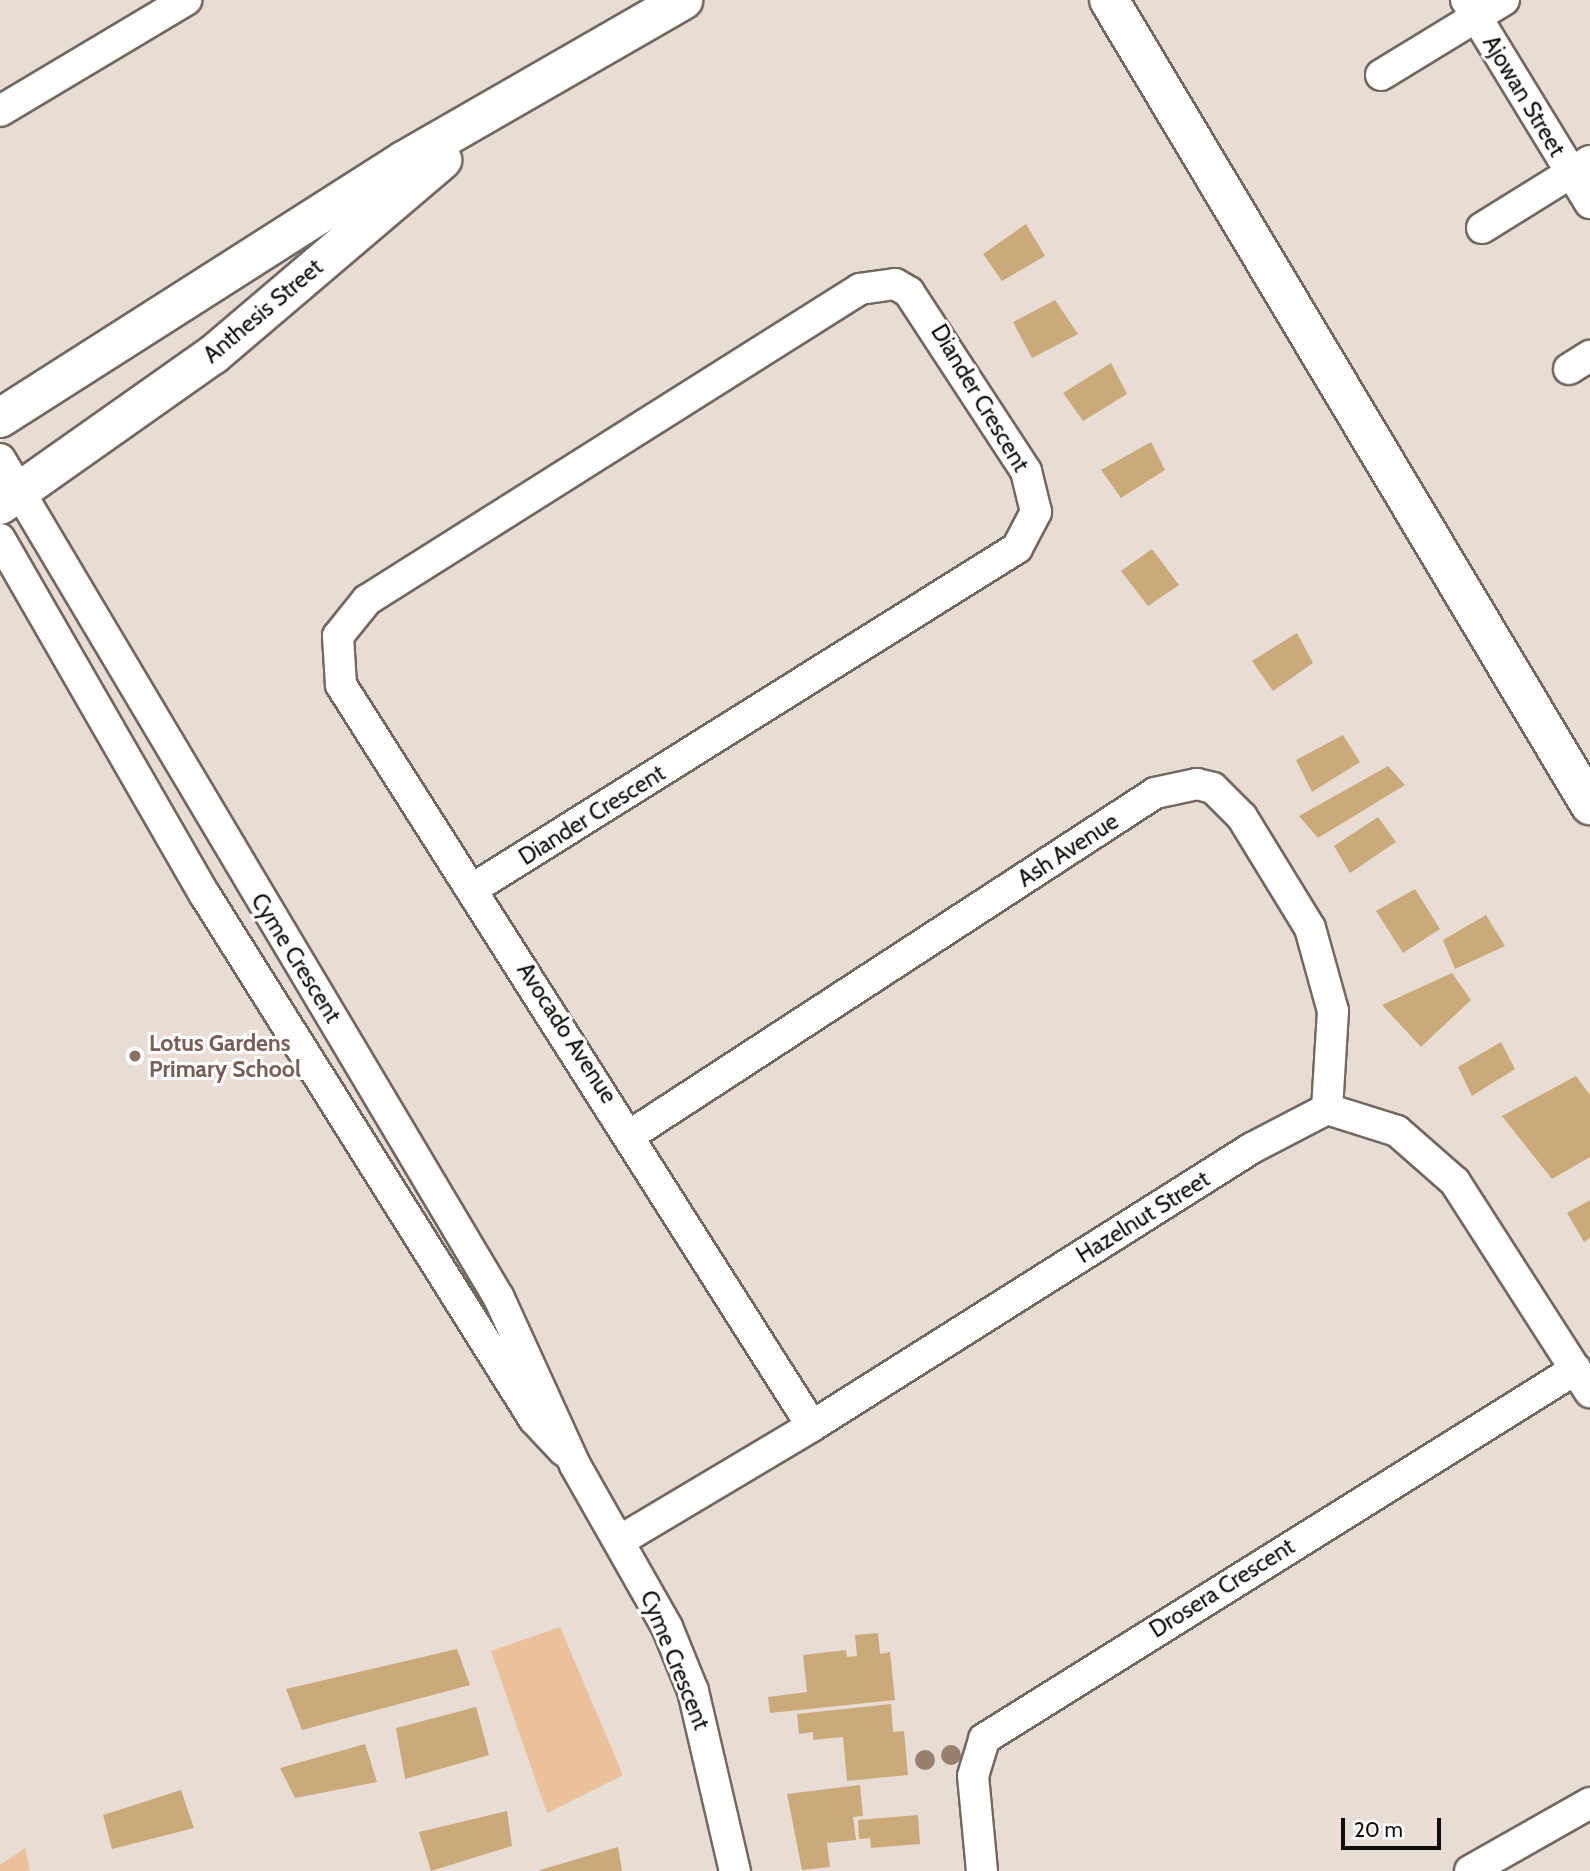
<!DOCTYPE html>
<style>
body{margin:0}
#map{position:relative;width:1590px;height:1871px;overflow:hidden;background:#e8ddd4;font-family:Cabin,sans-serif}
div>[style]{position:absolute}
.green>*{inset:0;background:#eac19b}
.building>*{inset:0;background:#cbaa79}
.roads{filter:drop-shadow(2px 0 #716860) drop-shadow(-2px 0 #716860) drop-shadow(0 2px #716860) drop-shadow(0 -2px #716860)}
.street>*{height:30px;margin:-15px;padding:0 15px;transform-origin:15px;border-radius:15px;background:#fff}
.secondary>*{height:38px;margin:-19px;padding:0 19px;transform-origin:19px;border-radius:19px;background:#fff}
.trees>*{width:20px;height:20px;margin:-10px;border-radius:50%;background:#97816c}
.dots>*{width:19px;height:19px;translate:-50% -50%;box-sizing:border-box;border:4px solid #fff;border-radius:50%}
span{translate:-50% -50%;white-space:nowrap;text-align:center;line-height:1.15;-webkit-text-stroke:6px #fff;paint-order:stroke}
.street-label{font-size:23px;color:#0f0c09}
.education-label{font-size:23px;color:#785e54;font-weight:700}
.left{translate:0 -50%;text-align:left}
.scale{position:absolute;left:1341px;top:1818px;width:100px;height:32px;box-sizing:border-box;border:4px solid #0f0c09;border-top:0;padding-left:9px;font-size:21px;line-height:24px;white-space:nowrap;color:#0f0c09;-webkit-text-stroke:5px #fff;paint-order:stroke}
</style>
<div id="map">
<div class="green">
<div style="clip-path:polygon(560px 1627px,623px 1775px,547px 1813px,491px 1651px)"></div>
<div style="clip-path:polygon(25px 1848px,30px 1871px,0 1871px,0 1865px)"></div>
</div>
<div class="building">
<div style="clip-path:polygon(1026px 224px,1045px 256px,1002px 281px,983px 254px)"></div>
<div style="clip-path:polygon(1055px 300px,1078px 334px,1032px 358px,1013px 322px)"></div>
<div style="clip-path:polygon(1111px 363px,1127px 394px,1083px 421px,1063px 393px)"></div>
<div style="clip-path:polygon(1151px 442px,1165px 470px,1121px 498px,1101px 470px)"></div>
<div style="clip-path:polygon(1152px 549px,1179px 585px,1148px 606px,1121px 571px)"></div>
<div style="clip-path:polygon(1297px 633px,1313px 663px,1273px 691px,1252px 661px)"></div>
<div style="clip-path:polygon(1343px 735px,1360px 762px,1312px 792px,1296px 760px)"></div>
<div style="clip-path:polygon(1388px 766px,1405px 785px,1318px 838px,1299px 816px)"></div>
<div style="clip-path:polygon(1378px 817px,1396px 842px,1350px 873px,1334px 846px)"></div>
<div style="clip-path:polygon(1415px 889px,1440px 929px,1403px 953px,1376px 911px)"></div>
<div style="clip-path:polygon(1486px 915px,1505px 946px,1455px 969px,1443px 940px)"></div>
<div style="clip-path:polygon(1452px 973px,1471px 1000px,1421px 1047px,1382px 1005px)"></div>
<div style="clip-path:polygon(1501px 1042px,1515px 1069px,1472px 1096px,1458px 1067px)"></div>
<div style="clip-path:polygon(1576px 1076px,1590px 1095px,1590px 1157px,1552px 1179px,1502px 1116px)"></div>
<div style="clip-path:polygon(1590px 1200px,1590px 1238px,1584px 1242px,1567px 1213px)"></div>
<div style="clip-path:polygon(878px 1633px,880px 1654px,890px 1652px,895px 1700px,770px 1713px,768px 1697px,807px 1692px,803px 1655px,846px 1650px,847px 1657px,857px 1656px,855px 1635px)"></div>
<div style="clip-path:polygon(457px 1649px,470px 1685px,302px 1730px,286px 1689px)"></div>
<div style="clip-path:polygon(891px 1704px,893px 1732px,904px 1731px,908px 1775px,847px 1781px,843px 1737px,813px 1740px,813px 1732px,799px 1734px,797px 1714px)"></div>
<div style="clip-path:polygon(476px 1707px,489px 1755px,405px 1779px,396px 1728px)"></div>
<div style="clip-path:polygon(365px 1744px,377px 1782px,295px 1798px,280px 1768px)"></div>
<div style="clip-path:polygon(860px 1785px,863px 1816px,853px 1817px,856px 1840px,827px 1843px,830px 1867px,802px 1870px,787px 1794px)"></div>
<div style="clip-path:polygon(181px 1790px,194px 1828px,112px 1849px,103px 1815px)"></div>
<div style="clip-path:polygon(507px 1811px,512px 1846px,431px 1871px,419px 1832px)"></div>
<div style="clip-path:polygon(918px 1815px,920px 1844px,871px 1848px,870px 1838px,859px 1839px,858px 1820px)"></div>
<div style="clip-path:polygon(618px 1847px,622px 1871px,540px 1871px,540px 1870px)"></div>
</div>
<div class="roads">
<div class="street">
<div style="left:1466px;top:0;width:238px;rotate:58.6deg"></div>
<div style="left:1381px;top:75px;width:144px;rotate:-31.4deg"></div>
<div style="left:0;top:111px;width:217px;rotate:-30.8deg"></div>
<div style="left:1482px;top:228px;width:127px;rotate:-31.8deg"></div>
<div style="left:1569px;top:369px;width:25px;rotate:-32deg"></div>
<div style="left:0;top:459px;width:976px;rotate:59.26deg"></div>
<div style="left:499px;top:1298px;width:183px;rotate:65.5deg"></div>
<div style="left:575px;top:1465px;width:186px;rotate:60.4deg"></div>
<div style="left:667px;top:1627px;width:69px;rotate:67.9deg"></div>
<div style="left:693px;top:1691px;width:185px;rotate:76.9deg"></div>
<div style="left:0;top:539px;width:411px;rotate:60.1deg"></div>
<div style="left:205px;top:895px;width:619px;rotate:57.88deg"></div>
<div style="left:534px;top:1419px;width:44px;rotate:46.8deg"></div>
<div style="left:474px;top:888px;width:641px;rotate:-32.05deg"></div>
<div style="left:1017px;top:548px;width:41px;rotate:-62.2deg"></div>
<div style="left:1036px;top:512px;width:42px;rotate:-103.7deg"></div>
<div style="left:1026px;top:471px;width:214px;rotate:-123.2deg"></div>
<div style="left:909px;top:292px;width:16px;rotate:-150deg"></div>
<div style="left:895px;top:284px;width:35px;rotate:172deg"></div>
<div style="left:860px;top:289px;width:583px;rotate:147.75deg"></div>
<div style="left:367px;top:600px;width:46px;rotate:128.9deg"></div>
<div style="left:338px;top:636px;width:49px;rotate:86.5deg"></div>
<div style="left:341px;top:685px;width:878px;rotate:57.56deg"></div>
<div style="left:632px;top:1134px;width:624px;rotate:-33.1deg"></div>
<div style="left:1155px;top:793px;width:43px;rotate:-12.1deg"></div>
<div style="left:1197px;top:784px;width:16px;rotate:14deg"></div>
<div style="left:1213px;top:788px;width:41px;rotate:45deg"></div>
<div style="left:1242px;top:817px;width:130px;rotate:58.5deg"></div>
<div style="left:1310px;top:928px;width:86px;rotate:74.5deg"></div>
<div style="left:1333px;top:1011px;width:98px;rotate:93.5deg"></div>
<div style="left:621px;top:1540px;width:222px;rotate:-30.8deg"></div>
<div style="left:812px;top:1426px;width:520px;rotate:-32.29deg"></div>
<div style="left:1252px;top:1148px;width:85px;rotate:-27.5deg"></div>
<div style="left:1327px;top:1109px;width:73px;rotate:17.4deg"></div>
<div style="left:1397px;top:1131px;width:77px;rotate:41.3deg"></div>
<div style="left:1455px;top:1182px;width:250px;rotate:57.3deg"></div>
<div style="left:982px;top:1871px;width:95px;rotate:-95.4deg"></div>
<div style="left:973px;top:1776px;width:39px;rotate:-73deg"></div>
<div style="left:984px;top:1739px;width:698px;rotate:-32.01deg"></div>
<div style="left:1470px;top:1871px;width:138px;rotate:-29.5deg"></div>
</div>
<div class="secondary">
<div style="left:1109px;top:0;width:938px;rotate:59.14deg"></div>
<div style="left:0;top:418px;width:480px;rotate:-32.5deg"></div>
<div style="left:405px;top:160px;width:321px;rotate:-29.9deg"></div>
<div style="left:0;top:505px;width:261px;rotate:-35.2deg"></div>
<div style="left:213px;top:355px;width:301px;rotate:-40.4deg"></div>
</div>
</div>
<div class="trees">
<div style="left:951px;top:1755px"></div>
<div style="left:925px;top:1760px"></div>
</div>
<div class="dots">
<div style="left:135px;top:1056px;background:#8d6e63"></div>
</div>
<div class="street-label">
<span style="left:1524px;top:96px;rotate:59deg">Ajowan Street</span>
<span style="left:263px;top:311px;rotate:-40deg">Anthesis Street</span>
<span style="left:980px;top:398px;rotate:59deg">Diander Crescent</span>
<span style="left:592px;top:815px;rotate:-32deg">Diander Crescent</span>
<span style="left:1068px;top:850px;rotate:-33deg">Ash Avenue</span>
<span style="left:296px;top:958px;rotate:58deg">Cyme Crescent</span>
<span style="left:567px;top:1033px;rotate:57deg">Avocado Avenue</span>
<span style="left:1143px;top:1217px;rotate:-32deg">Hazelnut Street</span>
<span style="left:1222px;top:1588px;rotate:-32deg">Drosera Crescent</span>
<span style="left:675px;top:1660px;rotate:68deg">Cyme Crescent</span>
</div>
<div class="education-label">
<span class="left" style="left:149px;top:1056px">Lotus Gardens<br>Primary School</span>
</div>
<div class="scale">20 m</div>
</div>
